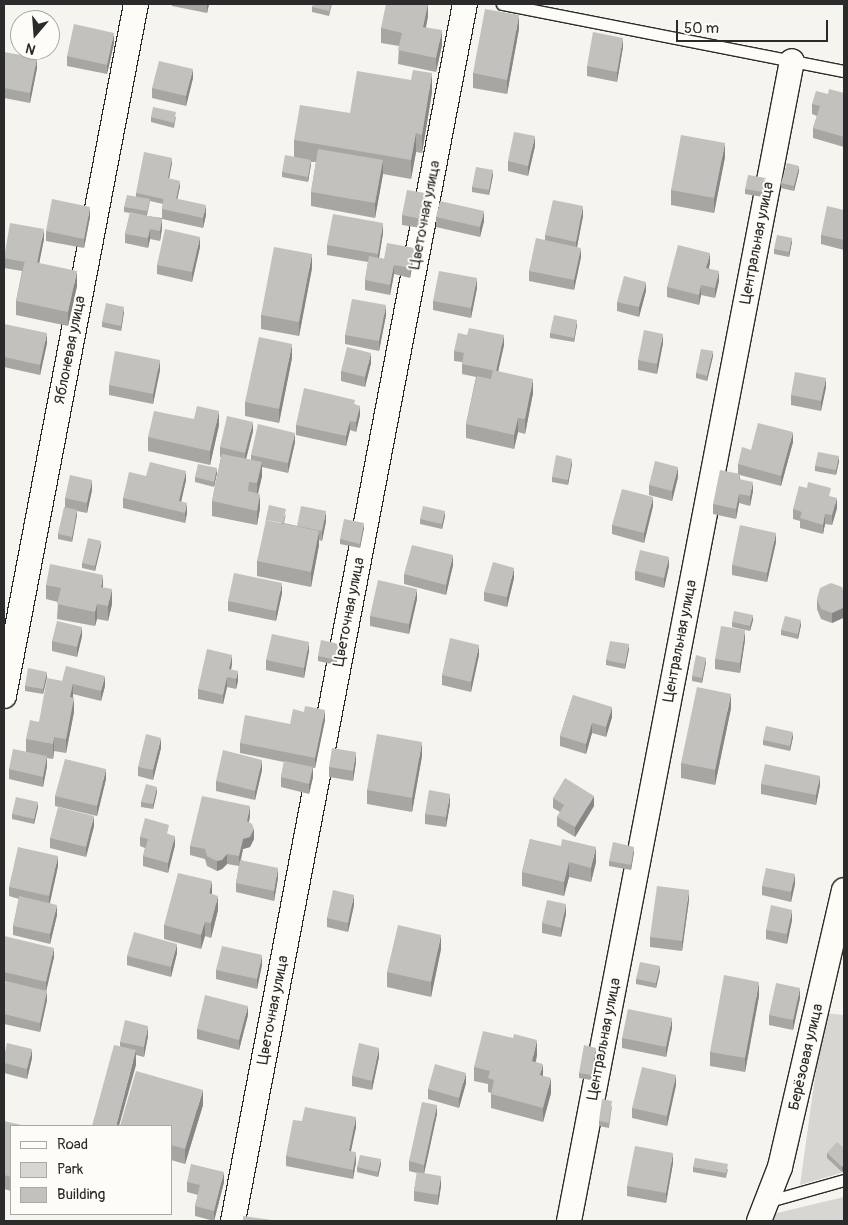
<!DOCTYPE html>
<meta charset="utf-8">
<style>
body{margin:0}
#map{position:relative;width:848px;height:1225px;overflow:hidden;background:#f5f4ef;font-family:Pangolin,sans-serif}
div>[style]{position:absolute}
.green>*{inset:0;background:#d7d6d2}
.roads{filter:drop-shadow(1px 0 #2b2b2b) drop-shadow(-1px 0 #2b2b2b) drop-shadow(0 1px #2b2b2b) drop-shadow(0 -1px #2b2b2b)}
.lane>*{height:11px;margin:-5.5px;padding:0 5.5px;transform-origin:5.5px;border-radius:5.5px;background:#fdfcf7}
.street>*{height:24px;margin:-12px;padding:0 12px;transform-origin:12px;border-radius:12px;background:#fdfcf7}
.wall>*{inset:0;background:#a7a6a3}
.shaded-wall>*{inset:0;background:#888785}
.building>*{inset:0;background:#c2c1be}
span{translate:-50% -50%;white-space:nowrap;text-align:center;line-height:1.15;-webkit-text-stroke:4px #fdfcf7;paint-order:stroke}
.street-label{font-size:15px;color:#2b2b2b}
.frame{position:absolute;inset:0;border:5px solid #2b2b2b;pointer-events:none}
.legend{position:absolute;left:10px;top:1125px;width:162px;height:90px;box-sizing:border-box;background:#fdfcf7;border:1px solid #a9a8a5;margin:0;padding:6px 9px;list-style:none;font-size:15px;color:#2b2b2b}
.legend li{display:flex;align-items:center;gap:10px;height:25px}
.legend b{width:25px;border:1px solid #a9a8a5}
.north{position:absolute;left:10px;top:10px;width:50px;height:50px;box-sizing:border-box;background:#fdfcf7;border:1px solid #a9a8a5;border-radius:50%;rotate:198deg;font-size:14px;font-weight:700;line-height:20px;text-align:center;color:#2b2b2b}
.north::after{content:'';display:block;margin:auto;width:18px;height:22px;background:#2b2b2b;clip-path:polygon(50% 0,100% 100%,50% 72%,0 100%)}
.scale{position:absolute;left:676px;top:20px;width:152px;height:22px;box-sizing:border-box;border:2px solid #2b2b2b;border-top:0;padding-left:6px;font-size:15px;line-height:18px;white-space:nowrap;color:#2b2b2b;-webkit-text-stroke:4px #fdfcf7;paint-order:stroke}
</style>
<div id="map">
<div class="green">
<div style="clip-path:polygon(824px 1013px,844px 1015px,844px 1172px,800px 1185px)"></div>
<div style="clip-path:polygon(844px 1197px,844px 1221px,745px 1221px,806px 1206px)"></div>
</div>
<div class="roads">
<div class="lane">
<div style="left:502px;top:4px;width:349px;rotate:11.1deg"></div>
<div style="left:766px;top:1202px;width:81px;rotate:-15.8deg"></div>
</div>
<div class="street">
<div style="left:4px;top:696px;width:704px;rotate:-79.2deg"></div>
<div style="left:233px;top:1221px;width:1239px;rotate:-79.21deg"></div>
<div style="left:569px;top:1221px;width:1181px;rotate:-79.12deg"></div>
<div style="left:759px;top:1221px;width:58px;rotate:-68.7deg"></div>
<div style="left:780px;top:1167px;width:284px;rotate:-77deg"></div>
</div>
</div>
<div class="wall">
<div style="clip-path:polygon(172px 4px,209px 4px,207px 13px,172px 6px)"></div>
<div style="clip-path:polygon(332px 4px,329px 16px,312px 12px,312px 7px)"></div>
<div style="clip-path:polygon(428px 4px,428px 16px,426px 27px,442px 45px,436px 72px,398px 64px,399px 46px,381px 43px,381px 28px)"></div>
<div style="clip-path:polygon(519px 29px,507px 94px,473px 88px,473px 73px)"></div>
<div style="clip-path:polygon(114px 43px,107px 74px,67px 66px,67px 56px)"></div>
<div style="clip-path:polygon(623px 47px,617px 82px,587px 76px,587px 66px)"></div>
<div style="clip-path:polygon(4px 52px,37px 68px,30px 103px,4px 98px)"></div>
<div style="clip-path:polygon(193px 78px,186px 106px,152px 98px,152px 88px)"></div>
<div style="clip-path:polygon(432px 92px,422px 153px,416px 152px,411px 179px,383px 174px,375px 218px,311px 206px,311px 192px,316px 162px,311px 162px,308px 182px,282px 177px,282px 172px,294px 157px,294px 140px,350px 113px)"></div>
<div style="clip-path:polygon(844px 93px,844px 147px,813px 138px,813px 128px,817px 116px,812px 114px,812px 104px,828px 94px)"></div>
<div style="clip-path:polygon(151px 117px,176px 117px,174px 128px,151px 122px)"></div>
<div style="clip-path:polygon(535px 146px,528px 176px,508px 171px,508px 161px)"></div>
<div style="clip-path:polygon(725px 157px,714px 213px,671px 205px,671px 190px)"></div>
<div style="clip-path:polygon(evenodd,172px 163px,169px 179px,180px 186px,177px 199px,206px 215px,203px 228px,162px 219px,162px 228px,160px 241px,150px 239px,148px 248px,125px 243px,125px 234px,130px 213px,124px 212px,124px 207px,136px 197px,136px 193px,172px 163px,150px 201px,163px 204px,162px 209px,162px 218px,147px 216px,150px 201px)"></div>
<div style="clip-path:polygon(799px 171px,794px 191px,781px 188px,781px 183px)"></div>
<div style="clip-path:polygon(493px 175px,489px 195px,472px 192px,472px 187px)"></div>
<div style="clip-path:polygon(766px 183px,763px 197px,745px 194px,745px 189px)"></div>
<div style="clip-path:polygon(425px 203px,421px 228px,402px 225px,402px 215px)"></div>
<div style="clip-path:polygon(844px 210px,844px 250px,821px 244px,821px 235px)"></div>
<div style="clip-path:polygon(583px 216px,577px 247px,581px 257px,574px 290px,529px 281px,529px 271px,545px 240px,545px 235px)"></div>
<div style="clip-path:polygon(90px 217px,84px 248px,46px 241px,46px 231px)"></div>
<div style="clip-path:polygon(436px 217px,484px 221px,480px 237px,436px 227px)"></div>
<div style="clip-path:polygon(383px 233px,379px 258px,384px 259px,414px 257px,410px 278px,394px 274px,390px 295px,365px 290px,365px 280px,368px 262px,327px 255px,327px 245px)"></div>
<div style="clip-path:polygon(44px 239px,39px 263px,77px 286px,68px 326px,16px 315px,16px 301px,22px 271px,4px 268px,4px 256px)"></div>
<div style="clip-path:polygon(792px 242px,789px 257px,774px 254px,774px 249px)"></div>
<div style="clip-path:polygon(200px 247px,192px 282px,157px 274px,157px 265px)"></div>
<div style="clip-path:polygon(710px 263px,709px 268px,719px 281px,715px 298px,701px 295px,699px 305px,667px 297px,667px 287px)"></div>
<div style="clip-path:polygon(312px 268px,299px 336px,261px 329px,261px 315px)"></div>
<div style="clip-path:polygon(477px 288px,471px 318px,433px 310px,433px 301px)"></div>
<div style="clip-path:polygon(646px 291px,639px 317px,617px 311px,617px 302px)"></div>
<div style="clip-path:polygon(124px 312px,121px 331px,102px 327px,102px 322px)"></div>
<div style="clip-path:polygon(386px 315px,379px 351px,345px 344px,345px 335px)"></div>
<div style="clip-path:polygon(4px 324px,47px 343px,40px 375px,4px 367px)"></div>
<div style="clip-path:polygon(577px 325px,574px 342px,550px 338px,550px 333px)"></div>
<div style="clip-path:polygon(663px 343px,657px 374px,638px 370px,638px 360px)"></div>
<div style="clip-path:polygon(504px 345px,498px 371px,533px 393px,525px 434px,518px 432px,514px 449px,466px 438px,466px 424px,476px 377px,462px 374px,462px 362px,454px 361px,454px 351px)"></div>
<div style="clip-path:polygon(713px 356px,707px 381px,696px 378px,696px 373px)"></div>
<div style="clip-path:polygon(292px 358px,279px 423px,245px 416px,245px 402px)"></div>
<div style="clip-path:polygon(371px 363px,365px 387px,341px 381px,341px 371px)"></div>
<div style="clip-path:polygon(160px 370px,153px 404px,109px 395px,109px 385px)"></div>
<div style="clip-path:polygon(826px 387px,821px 411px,791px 405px,791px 395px)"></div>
<div style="clip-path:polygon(355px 404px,360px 415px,356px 432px,350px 430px,346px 446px,296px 435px,296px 425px)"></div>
<div style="clip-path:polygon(219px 425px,210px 465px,148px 451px,148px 437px)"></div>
<div style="clip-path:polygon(253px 431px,246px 459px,251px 460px,251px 455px,295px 442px,288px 473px,262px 467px,262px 476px,258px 493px,260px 508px,257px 525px,212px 516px,212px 501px,221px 457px,220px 457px,220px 447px)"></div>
<div style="clip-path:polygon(793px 442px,781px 486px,740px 475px,740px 479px,753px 491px,750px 506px,739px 503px,736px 519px,713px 514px,713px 504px,738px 473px,738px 464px,751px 450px)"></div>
<div style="clip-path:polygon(839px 461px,836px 475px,815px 471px,815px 466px)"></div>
<div style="clip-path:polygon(572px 464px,568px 485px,552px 482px,552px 477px)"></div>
<div style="clip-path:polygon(217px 473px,214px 487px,195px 482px,195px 477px)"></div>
<div style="clip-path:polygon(146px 476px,186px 480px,181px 502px,187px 513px,185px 523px,123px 508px,123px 498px)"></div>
<div style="clip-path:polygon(678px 477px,672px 501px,649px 495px,649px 485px)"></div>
<div style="clip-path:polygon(92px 490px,87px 513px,77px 511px,77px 515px,72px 542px,58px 539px,58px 534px,65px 507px,65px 498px)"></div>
<div style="clip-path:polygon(831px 497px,837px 508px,832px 525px,825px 524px,823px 534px,800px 528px,800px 521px,793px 519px,793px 509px)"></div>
<div style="clip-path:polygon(653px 506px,644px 543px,612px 534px,612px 525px)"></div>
<div style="clip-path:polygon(286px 514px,284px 523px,297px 526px,326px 521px,322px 541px,319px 540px,319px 545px,311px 587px,257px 576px,257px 561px)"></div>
<div style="clip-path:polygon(445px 516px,442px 529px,420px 524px,420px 519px)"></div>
<div style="clip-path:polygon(364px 528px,360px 548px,340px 544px,340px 539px)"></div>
<div style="clip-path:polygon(776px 542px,767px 582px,732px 575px,732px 565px)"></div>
<div style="clip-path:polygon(101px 546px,95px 571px,82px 568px,82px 563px)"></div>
<div style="clip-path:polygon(453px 565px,446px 595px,404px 584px,404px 574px)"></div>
<div style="clip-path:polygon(669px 566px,664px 588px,635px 580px,635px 571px)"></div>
<div style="clip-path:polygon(514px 578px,507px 607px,484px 601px,484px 592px)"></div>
<div style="clip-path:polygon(46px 585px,103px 588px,112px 604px,108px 621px,97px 619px,95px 626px,57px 619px,58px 602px,46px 599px)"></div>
<div style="clip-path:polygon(282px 593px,276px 621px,228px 611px,228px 601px)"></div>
<div style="clip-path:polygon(417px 599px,409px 634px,370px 626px,370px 616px)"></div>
<div style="clip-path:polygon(817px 599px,843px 618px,832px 623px,821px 619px,817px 609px)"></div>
<div style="clip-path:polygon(753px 620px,750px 631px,732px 627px,732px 622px)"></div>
<div style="clip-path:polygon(801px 625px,798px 639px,781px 635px,781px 630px)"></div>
<div style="clip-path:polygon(82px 636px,77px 657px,52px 651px,52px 641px)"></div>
<div style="clip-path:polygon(745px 640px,740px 673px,715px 669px,715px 659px)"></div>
<div style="clip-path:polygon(339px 649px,336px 665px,318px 661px,318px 656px)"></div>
<div style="clip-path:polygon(629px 649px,625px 669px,606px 665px,606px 660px)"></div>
<div style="clip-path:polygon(309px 651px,304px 678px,266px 670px,266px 660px)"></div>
<div style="clip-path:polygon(479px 655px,471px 692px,442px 685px,442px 675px)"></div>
<div style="clip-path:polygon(706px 662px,702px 683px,692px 681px,692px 676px)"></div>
<div style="clip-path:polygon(232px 664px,231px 670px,238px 681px,236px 689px,227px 687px,223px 704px,198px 699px,198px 689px)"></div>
<div style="clip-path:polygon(47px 677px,43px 694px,25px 691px,25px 686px)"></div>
<div style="clip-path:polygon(62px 681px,105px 686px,101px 701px,73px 694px,74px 712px,66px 753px,54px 751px,53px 759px,47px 758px,47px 766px,43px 787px,9px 779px,9px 769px,26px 752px,26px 739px,39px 722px)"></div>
<div style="clip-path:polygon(573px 695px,612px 717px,606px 737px,592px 733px,586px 754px,560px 746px,560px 736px)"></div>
<div style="clip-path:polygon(731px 708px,715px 785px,681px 778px,681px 763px)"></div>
<div style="clip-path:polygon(325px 720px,315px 768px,313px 768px,313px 777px,309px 794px,281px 787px,281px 777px,284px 762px,240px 753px,240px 743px,290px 724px)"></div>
<div style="clip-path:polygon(793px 737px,790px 751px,763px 745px,763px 740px)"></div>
<div style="clip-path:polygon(161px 748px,153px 780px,138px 776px,138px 767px)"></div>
<div style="clip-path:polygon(422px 756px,412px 812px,367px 804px,367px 790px)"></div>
<div style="clip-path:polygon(356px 762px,353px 781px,329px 777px,329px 767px)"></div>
<div style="clip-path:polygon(262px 770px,255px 800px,216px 791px,216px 781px)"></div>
<div style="clip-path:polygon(106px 779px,97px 816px,55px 806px,55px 796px)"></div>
<div style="clip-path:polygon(761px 784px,820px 785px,816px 805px,761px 794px)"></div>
<div style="clip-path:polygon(157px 792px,153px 809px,141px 807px,141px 802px)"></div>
<div style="clip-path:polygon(553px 798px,594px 806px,575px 837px,557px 826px,557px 817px,560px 812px,553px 808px)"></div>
<div style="clip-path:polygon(450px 804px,446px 827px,425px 824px,425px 814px)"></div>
<div style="clip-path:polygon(38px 807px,34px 824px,12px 819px,12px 814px)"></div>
<div style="clip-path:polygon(250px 816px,249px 822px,254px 839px,250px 847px,243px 849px,241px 860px,278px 878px,274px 901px,236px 892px,236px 883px,239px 866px,227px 864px,222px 869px,217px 871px,207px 866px,205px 859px,190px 855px,190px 846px)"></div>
<div style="clip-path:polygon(94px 826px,86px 857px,50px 848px,50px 838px)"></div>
<div style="clip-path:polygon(169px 834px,175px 845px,168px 873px,143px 866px,143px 856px,145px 848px,140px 846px,140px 837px)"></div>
<div style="clip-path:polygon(530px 839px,596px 862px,591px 882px,569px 877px,564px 896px,522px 886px,522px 872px)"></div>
<div style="clip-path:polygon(634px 852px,631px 870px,609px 866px,609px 861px)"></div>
<div style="clip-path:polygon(58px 866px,50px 903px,57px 915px,50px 944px,13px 935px,13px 926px,19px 899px,9px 896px,9px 887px)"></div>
<div style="clip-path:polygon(795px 884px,791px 902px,762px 895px,762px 886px)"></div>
<div style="clip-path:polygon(212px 894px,218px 910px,211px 938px,205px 936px,201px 949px,164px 939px,164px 925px)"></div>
<div style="clip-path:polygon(689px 900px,682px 951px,650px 947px,650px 937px)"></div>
<div style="clip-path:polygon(354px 905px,348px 932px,327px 927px,327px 918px)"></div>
<div style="clip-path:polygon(566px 914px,561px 937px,542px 933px,542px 923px)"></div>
<div style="clip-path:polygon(792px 920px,787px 944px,766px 939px,766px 930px)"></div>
<div style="clip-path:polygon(4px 936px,54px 957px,46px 990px,47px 1000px,40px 1032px,4px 1024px,4px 990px,6px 982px,4px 981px)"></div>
<div style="clip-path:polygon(441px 949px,431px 997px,387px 987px,387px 972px)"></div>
<div style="clip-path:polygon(177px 953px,171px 977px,127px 965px,127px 956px)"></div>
<div style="clip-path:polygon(262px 965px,257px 989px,216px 979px,216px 970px)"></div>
<div style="clip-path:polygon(660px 971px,656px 988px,636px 984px,636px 979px)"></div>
<div style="clip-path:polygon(759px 996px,745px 1072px,710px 1066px,710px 1052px)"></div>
<div style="clip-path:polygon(800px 998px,793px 1030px,769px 1025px,769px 1015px)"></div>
<div style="clip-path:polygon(248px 1015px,239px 1050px,197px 1039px,197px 1029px)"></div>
<div style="clip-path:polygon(672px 1028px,666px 1057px,622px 1048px,622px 1038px)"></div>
<div style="clip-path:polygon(148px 1036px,144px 1057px,136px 1055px,136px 1065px,120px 1046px,120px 1042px)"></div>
<div style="clip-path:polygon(596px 1053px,591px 1080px,579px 1078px,579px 1073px)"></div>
<div style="clip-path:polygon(537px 1055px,536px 1062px,543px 1076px,551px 1093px,543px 1122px,491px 1108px,491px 1093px,488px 1092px,488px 1084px,474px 1081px,474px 1067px)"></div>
<div style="clip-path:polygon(4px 1057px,32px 1058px,27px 1079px,4px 1073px)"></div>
<div style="clip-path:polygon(379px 1057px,372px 1090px,352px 1086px,352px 1076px)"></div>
<div style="clip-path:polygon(466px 1083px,459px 1108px,428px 1099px,428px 1089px)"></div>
<div style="clip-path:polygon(676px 1085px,667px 1126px,632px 1118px,632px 1108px)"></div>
<div style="clip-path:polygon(203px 1105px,185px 1164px,171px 1160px,171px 1126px)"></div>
<div style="clip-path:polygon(612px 1106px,609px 1128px,599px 1126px,599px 1121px)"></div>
<div style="clip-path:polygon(437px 1114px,424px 1173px,441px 1186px,438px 1205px,414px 1201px,414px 1191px,417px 1173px,409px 1171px,409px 1161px)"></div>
<div style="clip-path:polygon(4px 1121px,11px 1126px,11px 1191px,4px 1189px)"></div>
<div style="clip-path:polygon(302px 1121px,356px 1127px,351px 1151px,356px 1162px,353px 1179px,286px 1166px,286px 1156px)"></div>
<div style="clip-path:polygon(844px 1148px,844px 1169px,842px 1172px,827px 1158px,827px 1153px)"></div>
<div style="clip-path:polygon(673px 1163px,666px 1203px,627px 1196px,627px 1186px)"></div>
<div style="clip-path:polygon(381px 1164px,378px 1177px,357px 1172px,357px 1167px)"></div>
<div style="clip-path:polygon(693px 1167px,728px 1169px,726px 1178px,693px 1172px)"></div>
<div style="clip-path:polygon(187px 1182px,224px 1182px,214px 1221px,195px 1216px,195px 1206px,198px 1195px,187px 1192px)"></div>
</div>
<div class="shaded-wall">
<div style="clip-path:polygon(207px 4px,209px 4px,207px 13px)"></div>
<div style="clip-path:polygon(428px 4px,428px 16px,423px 41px,423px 27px)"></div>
<div style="clip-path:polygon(519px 15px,519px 29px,507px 94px,507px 80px)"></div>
<div style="clip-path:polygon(53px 19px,53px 29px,50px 45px,50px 35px)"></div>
<div style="clip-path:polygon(442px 30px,442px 45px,436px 72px,436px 58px)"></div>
<div style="clip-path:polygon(114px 33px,114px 43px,107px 74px,107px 65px)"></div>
<div style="clip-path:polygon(623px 38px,623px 47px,617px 82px,617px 72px)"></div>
<div style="clip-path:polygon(37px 58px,37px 68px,30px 103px,30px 93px)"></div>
<div style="clip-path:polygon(193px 69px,193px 78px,186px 106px,186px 96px)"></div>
<div style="clip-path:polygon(432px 73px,432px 92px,422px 153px,422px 135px)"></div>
<div style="clip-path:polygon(416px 133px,416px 152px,411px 179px,411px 160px)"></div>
<div style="clip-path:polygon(535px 136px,535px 146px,528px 176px,528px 166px)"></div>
<div style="clip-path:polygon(725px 143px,725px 157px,714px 213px,714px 198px)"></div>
<div style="clip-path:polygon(172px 158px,172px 163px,168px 183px,168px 178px)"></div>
<div style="clip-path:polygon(311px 160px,311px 165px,308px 182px,308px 177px)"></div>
<div style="clip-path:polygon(383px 160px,383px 174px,375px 218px,375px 203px)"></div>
<div style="clip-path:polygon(799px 166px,799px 171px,794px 191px,794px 186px)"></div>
<div style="clip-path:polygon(493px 170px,493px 175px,489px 195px,489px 190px)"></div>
<div style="clip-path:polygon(766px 178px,766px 183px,763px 197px,763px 192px)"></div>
<div style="clip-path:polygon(180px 181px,180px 186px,176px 206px,176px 201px)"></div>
<div style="clip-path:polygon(425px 193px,425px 203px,421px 228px,421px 219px)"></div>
<div style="clip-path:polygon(206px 205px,206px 215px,203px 228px,203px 218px)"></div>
<div style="clip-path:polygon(583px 206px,583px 216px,576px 252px,576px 242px)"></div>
<div style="clip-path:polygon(90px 207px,90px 217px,84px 248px,84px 239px)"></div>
<div style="clip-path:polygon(484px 211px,484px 221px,480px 237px,480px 227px)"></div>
<div style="clip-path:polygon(162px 219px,162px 228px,160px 241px,160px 231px)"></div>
<div style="clip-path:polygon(383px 223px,383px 233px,378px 264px,378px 254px)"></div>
<div style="clip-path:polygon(44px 229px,44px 239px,37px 274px,37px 265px)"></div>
<div style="clip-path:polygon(150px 229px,150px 239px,148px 248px,148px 238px)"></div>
<div style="clip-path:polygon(200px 237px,200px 247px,192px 282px,192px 272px)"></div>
<div style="clip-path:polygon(792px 238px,792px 242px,789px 257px,789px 252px)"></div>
<div style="clip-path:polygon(414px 248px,414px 257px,410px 278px,410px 268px)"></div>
<div style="clip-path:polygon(581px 248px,581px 257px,574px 290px,574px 280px)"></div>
<div style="clip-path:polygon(710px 253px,710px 263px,706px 278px,706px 268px)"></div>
<div style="clip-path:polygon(312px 254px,312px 268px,299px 336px,299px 322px)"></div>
<div style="clip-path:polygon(394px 265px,394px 274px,390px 295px,390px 285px)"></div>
<div style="clip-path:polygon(77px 271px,77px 286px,68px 326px,68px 312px)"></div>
<div style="clip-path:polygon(719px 271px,719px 281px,715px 298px,715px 288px)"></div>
<div style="clip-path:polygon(477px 278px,477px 288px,471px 318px,471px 308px)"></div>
<div style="clip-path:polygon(646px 282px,646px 291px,639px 317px,639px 307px)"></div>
<div style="clip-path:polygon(701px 285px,701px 295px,699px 305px,699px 295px)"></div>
<div style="clip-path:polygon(386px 305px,386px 315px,379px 351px,379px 341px)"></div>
<div style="clip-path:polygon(124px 307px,124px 312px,121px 331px,121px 326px)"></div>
<div style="clip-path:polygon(577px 320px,577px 325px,574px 342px,574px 338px)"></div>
<div style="clip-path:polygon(47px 333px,47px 343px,40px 375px,40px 365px)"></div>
<div style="clip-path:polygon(663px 334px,663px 343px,657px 374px,657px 364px)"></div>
<div style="clip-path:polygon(504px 335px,504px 345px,496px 381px,496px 371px)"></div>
<div style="clip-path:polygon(292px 344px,292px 358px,279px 423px,279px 409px)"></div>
<div style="clip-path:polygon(713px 351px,713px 356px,707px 381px,707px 376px)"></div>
<div style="clip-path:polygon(371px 353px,371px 363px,365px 387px,365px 377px)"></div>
<div style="clip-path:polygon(160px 360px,160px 370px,153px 404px,153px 394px)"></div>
<div style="clip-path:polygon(826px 378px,826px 387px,821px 411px,821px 401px)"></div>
<div style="clip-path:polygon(533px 379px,533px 393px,525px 434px,525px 419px)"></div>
<div style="clip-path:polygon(360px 406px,360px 415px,356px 432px,356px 422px)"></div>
<div style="clip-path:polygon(219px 411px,219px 425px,210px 465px,210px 451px)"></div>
<div style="clip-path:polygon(518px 418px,518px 432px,514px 449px,514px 435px)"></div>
<div style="clip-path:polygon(350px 421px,350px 430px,346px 446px,346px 436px)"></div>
<div style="clip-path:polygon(253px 422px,253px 431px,245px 463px,245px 453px)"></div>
<div style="clip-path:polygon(793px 432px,793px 442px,781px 486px,781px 476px)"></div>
<div style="clip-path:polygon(295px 433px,295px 442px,288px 473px,288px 463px)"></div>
<div style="clip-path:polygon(839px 456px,839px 461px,836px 475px,836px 470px)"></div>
<div style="clip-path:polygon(572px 459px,572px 464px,568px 485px,568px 480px)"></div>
<div style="clip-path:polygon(262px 462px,262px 476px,257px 498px,257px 483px)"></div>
<div style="clip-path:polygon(678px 467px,678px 477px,672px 501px,672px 491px)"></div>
<div style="clip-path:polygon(217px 468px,217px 473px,214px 487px,214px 482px)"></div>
<div style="clip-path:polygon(186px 471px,186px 480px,179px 511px,179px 501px)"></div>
<div style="clip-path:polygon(92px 480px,92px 490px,87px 513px,87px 503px)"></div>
<div style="clip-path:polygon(753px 482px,753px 491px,750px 506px,750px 496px)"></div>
<div style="clip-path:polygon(260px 494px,260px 508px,257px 525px,257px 511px)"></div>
<div style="clip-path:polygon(739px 494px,739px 503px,736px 519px,736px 509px)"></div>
<div style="clip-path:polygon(653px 497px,653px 506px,644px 543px,644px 533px)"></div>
<div style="clip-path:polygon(837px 498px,837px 508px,832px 525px,832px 515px)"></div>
<div style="clip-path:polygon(187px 503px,187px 513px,185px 523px,185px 513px)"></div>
<div style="clip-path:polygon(77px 510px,77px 515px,72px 542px,72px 537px)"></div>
<div style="clip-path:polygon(326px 511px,326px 521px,322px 541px,322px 531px)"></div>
<div style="clip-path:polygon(445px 511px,445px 516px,442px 529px,442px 524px)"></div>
<div style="clip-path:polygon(825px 514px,825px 524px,823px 534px,823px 525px)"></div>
<div style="clip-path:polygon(364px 523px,364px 528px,360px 548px,360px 544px)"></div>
<div style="clip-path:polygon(319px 531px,319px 545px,311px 587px,311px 572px)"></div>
<div style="clip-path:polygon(776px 533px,776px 542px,767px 582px,767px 573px)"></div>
<div style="clip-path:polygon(101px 541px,101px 546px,95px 571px,95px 566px)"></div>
<div style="clip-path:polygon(453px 555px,453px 565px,446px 595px,446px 585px)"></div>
<div style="clip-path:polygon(669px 557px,669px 566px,664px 588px,664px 578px)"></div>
<div style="clip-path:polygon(514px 568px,514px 578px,507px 607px,507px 597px)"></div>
<div style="clip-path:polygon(103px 575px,103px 590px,101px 587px)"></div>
<div style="clip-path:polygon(282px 583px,282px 593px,276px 621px,276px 611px)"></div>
<div style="clip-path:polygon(112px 589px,112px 604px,108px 621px,108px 606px)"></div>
<div style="clip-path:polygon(417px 589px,417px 599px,409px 634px,409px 624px)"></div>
<div style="clip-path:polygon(97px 604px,97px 619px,95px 626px,95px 612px)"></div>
<div style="clip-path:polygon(844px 604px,844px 614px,843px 618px,832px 623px,832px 613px)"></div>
<div style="clip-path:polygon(753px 615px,753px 620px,750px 631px,750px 626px)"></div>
<div style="clip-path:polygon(801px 620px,801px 625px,798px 639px,798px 634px)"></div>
<div style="clip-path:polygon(82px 627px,82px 636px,77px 657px,77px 647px)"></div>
<div style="clip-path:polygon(745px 630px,745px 640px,740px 673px,740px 663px)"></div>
<div style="clip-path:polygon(309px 642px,309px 651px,304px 678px,304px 668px)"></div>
<div style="clip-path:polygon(339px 644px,339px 649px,336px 665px,336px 660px)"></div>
<div style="clip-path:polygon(629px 644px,629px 649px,625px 669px,625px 664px)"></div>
<div style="clip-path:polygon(479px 645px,479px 655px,471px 692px,471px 682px)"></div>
<div style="clip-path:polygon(232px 655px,232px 664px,229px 679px,229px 669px)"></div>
<div style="clip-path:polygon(706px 658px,706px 662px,702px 683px,702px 678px)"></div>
<div style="clip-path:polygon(238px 671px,238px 681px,236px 689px,236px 679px)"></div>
<div style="clip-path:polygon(47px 672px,47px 677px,43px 694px,43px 689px)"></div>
<div style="clip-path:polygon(105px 676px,105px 686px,101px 701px,101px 691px)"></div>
<div style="clip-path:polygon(227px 677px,227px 687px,223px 704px,223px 695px)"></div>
<div style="clip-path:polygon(73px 683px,73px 698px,70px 697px)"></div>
<div style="clip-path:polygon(731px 694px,731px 708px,715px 785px,715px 770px)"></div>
<div style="clip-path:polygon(74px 698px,74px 712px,66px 753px,66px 739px)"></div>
<div style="clip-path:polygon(612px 707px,612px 717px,606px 737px,606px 727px)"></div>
<div style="clip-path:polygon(325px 710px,325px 720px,315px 768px,315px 758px)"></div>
<div style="clip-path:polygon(592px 723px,592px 733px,586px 754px,586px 744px)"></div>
<div style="clip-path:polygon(793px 732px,793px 737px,790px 751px,790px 746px)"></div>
<div style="clip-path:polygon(54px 737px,54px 751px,53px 759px,53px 744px)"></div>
<div style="clip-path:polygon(161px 738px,161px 748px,153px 780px,153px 770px)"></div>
<div style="clip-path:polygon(422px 742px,422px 756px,412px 812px,412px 798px)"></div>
<div style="clip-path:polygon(356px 752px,356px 762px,353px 781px,353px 771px)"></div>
<div style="clip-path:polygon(47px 756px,47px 766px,43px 787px,43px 777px)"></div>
<div style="clip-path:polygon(262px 760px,262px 770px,255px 800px,255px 791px)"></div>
<div style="clip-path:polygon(313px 767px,313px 777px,309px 794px,309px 784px)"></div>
<div style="clip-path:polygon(106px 769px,106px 779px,97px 816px,97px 806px)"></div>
<div style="clip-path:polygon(820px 776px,820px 785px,816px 805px,816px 795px)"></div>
<div style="clip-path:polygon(157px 787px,157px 792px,153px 809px,153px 804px)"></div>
<div style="clip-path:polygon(450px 794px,450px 804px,446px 827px,446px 817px)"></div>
<div style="clip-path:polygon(594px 796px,594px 806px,575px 837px,575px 827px)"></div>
<div style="clip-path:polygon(38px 802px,38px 807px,34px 824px,34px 819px)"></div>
<div style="clip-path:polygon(250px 806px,250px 816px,247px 830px,247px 821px)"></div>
<div style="clip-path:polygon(94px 816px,94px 826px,86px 857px,86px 847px)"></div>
<div style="clip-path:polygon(254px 829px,254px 839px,250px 847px,243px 849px,239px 866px,239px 856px,243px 839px)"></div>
<div style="clip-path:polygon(175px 836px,175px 845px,168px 873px,168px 863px)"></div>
<div style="clip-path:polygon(596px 847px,596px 862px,591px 882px,591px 868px)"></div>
<div style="clip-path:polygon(634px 847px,634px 852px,631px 870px,631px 865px)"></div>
<div style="clip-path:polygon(227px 854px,227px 864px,222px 869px,217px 871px,217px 861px)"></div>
<div style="clip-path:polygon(58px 856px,58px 866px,49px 906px,49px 896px)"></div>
<div style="clip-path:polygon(569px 862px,569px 877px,564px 896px,564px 882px)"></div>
<div style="clip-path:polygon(278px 868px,278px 878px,274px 901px,274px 891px)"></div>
<div style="clip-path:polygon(795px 874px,795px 884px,791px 902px,791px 892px)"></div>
<div style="clip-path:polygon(212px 881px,212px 896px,209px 893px)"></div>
<div style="clip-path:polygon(689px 890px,689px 900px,682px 951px,682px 941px)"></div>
<div style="clip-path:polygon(354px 895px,354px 905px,348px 932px,348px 923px)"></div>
<div style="clip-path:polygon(218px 896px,218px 910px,211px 938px,211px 923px)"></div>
<div style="clip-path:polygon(566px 904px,566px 914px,561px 937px,561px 928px)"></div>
<div style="clip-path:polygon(57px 905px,57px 915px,50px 944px,50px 934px)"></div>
<div style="clip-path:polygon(792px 910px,792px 920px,787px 944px,787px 934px)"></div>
<div style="clip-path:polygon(205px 922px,205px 936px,201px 949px,201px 935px)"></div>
<div style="clip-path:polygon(441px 935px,441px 949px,431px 997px,431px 982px)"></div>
<div style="clip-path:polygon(177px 944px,177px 953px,171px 977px,171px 967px)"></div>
<div style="clip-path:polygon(54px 948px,54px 957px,46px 992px,46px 982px)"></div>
<div style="clip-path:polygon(262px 955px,262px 965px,257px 989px,257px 979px)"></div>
<div style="clip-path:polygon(660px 966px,660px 971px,656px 988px,656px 983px)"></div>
<div style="clip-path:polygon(759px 982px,759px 996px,745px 1072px,745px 1058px)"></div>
<div style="clip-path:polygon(800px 988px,800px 998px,793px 1030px,793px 1020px)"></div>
<div style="clip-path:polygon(47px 991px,47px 1000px,40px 1032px,40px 1023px)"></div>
<div style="clip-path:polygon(248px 1006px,248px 1015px,239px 1050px,239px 1040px)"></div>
<div style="clip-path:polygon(672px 1018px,672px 1028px,666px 1057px,666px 1047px)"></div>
<div style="clip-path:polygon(148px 1026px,148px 1036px,144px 1057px,144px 1047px)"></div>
<div style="clip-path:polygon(537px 1040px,537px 1055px,532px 1075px,532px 1061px)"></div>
<div style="clip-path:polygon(379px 1048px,379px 1057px,372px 1090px,372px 1081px)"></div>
<div style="clip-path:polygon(596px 1048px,596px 1053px,591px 1080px,591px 1075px)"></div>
<div style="clip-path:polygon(32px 1049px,32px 1058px,27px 1079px,27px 1069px)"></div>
<div style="clip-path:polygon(136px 1050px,136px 1065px,119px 1126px,116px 1126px)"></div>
<div style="clip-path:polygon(543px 1064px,543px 1078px,540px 1075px)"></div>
<div style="clip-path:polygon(466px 1073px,466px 1083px,459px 1108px,459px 1098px)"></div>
<div style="clip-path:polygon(676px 1075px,676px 1085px,667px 1126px,667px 1116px)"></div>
<div style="clip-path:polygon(551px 1078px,551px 1093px,543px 1122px,543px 1108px)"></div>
<div style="clip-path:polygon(203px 1090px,203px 1105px,185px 1164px,185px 1149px)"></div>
<div style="clip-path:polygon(437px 1105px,437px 1114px,424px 1174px,424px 1165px)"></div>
<div style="clip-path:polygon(356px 1117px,356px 1127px,349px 1160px,349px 1151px)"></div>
<div style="clip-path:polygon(356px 1152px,356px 1162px,353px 1179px,353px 1170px)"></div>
<div style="clip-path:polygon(673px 1153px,673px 1163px,666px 1203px,666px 1193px)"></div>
<div style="clip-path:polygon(381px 1159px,381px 1164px,378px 1177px,378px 1172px)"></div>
<div style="clip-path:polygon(844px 1164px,844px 1169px,842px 1172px,842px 1167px)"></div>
<div style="clip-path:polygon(224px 1172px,224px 1182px,214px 1221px,214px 1211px)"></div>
<div style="clip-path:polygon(441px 1176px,441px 1186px,438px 1205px,438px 1195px)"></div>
</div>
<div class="building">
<div style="clip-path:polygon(313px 4px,331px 4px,329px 11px,312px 7px)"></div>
<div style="clip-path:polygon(386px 4px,428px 4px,423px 27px,442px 30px,436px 58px,398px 50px,402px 33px,381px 28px)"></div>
<div style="clip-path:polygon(485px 9px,519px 15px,507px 80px,473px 73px)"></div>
<div style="clip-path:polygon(29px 15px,53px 19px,50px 35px,50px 20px,28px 20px)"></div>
<div style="clip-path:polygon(74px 24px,114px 33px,107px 65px,67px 56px)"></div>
<div style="clip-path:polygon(593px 32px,623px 38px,617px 72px,587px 66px)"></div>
<div style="clip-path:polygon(4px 52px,37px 58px,30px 93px,4px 88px)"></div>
<div style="clip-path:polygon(159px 61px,193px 69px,186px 96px,152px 88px)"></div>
<div style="clip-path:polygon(413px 70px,432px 73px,422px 135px,416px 133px,411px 160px,294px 140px,300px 105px,350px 113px,357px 71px,411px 80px)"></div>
<div style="clip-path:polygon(829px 89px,844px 93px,844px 137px,813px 128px,820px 106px,812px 104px,816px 91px,828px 94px)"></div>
<div style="clip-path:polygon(153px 107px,176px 112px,174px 123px,151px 117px)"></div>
<div style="clip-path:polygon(514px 132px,535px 136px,528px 166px,508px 161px)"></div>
<div style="clip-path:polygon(681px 135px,725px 143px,714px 198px,671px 190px)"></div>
<div style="clip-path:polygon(318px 149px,383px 160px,375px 203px,311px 192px)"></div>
<div style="clip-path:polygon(144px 152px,172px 158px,168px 178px,180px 181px,176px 199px,164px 196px,164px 199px,136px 193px)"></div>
<div style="clip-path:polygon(285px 155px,311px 160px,308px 177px,282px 172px)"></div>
<div style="clip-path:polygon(787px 163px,799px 166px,794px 186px,781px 183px)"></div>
<div style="clip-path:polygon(476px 167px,493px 170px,489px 190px,472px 187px)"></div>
<div style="clip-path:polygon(748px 175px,766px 178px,763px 192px,745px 189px)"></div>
<div style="clip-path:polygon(407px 190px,425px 193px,421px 219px,402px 215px)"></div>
<div style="clip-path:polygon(127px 195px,150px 199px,147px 211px,124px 207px)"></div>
<div style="clip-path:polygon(164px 196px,206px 205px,203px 218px,162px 209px)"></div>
<div style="clip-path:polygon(52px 199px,90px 207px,84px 239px,46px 231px)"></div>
<div style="clip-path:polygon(553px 200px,583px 206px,576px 242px,545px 235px)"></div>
<div style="clip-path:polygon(440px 201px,484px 211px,480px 227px,436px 217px)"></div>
<div style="clip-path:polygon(827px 206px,844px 210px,844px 240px,821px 235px)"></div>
<div style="clip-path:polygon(130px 212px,162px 219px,160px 231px,150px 229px,148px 238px,125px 234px)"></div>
<div style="clip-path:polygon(333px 214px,383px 223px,378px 254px,327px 245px)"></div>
<div style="clip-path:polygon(10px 223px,44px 229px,37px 263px,25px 260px,24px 262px,4px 258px)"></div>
<div style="clip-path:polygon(165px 229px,200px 237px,192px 272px,157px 265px)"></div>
<div style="clip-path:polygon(777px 235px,792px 238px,789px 252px,774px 249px)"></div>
<div style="clip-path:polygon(536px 238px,581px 248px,574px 280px,529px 271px)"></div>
<div style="clip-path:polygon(387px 243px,414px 248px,410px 268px,394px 265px,390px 285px,365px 280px,369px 256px,384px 259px)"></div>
<div style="clip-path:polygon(678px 245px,710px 253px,706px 268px,719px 271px,715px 288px,701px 285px,699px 295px,667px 287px)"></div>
<div style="clip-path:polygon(274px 247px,312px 254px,299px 322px,261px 315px)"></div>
<div style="clip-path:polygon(25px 260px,77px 271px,68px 312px,16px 301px)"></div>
<div style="clip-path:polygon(439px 271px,477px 278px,471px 308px,433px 301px)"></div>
<div style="clip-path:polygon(624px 276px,646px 282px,639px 307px,617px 302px)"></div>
<div style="clip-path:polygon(352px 299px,386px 305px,379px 341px,345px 335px)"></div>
<div style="clip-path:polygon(106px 303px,124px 307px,121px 326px,102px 322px)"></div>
<div style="clip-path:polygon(554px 315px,577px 320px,574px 338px,550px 333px)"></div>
<div style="clip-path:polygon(4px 324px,47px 333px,40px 365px,4px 357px)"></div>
<div style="clip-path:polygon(469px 328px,504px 335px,496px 371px,462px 364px,464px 353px,454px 351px,458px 333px,467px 335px)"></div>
<div style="clip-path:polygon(644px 330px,663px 334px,657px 364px,638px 360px)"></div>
<div style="clip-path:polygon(259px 337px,292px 344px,279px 409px,245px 402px)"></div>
<div style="clip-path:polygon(347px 347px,371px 353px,365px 377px,341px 371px)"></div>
<div style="clip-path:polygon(701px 349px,713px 351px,707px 376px,696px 373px)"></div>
<div style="clip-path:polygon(115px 351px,160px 360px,153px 394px,109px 385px)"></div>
<div style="clip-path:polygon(493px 370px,533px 379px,525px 419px,518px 418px,514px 435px,466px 424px,477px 376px,491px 379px)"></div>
<div style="clip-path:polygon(795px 372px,826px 378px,821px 401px,791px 395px)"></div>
<div style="clip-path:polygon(304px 388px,355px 400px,354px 404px,360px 406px,356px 422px,350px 421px,346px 436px,296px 425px)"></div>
<div style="clip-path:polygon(197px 406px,219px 411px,210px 451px,148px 437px,154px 411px,194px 419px)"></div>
<div style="clip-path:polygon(227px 416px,253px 422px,245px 453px,220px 447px)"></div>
<div style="clip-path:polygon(758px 423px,793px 432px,781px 476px,738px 464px,742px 447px,751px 450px)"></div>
<div style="clip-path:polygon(258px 424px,295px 433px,288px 463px,251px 455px)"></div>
<div style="clip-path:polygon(818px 452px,839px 456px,836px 470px,815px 466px)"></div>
<div style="clip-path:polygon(222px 454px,262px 462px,257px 483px,249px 482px,248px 491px,260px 494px,257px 511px,212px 501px)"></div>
<div style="clip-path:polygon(556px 455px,572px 459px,568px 480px,552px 477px)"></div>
<div style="clip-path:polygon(655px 461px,678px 467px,672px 491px,649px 485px)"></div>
<div style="clip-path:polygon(150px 462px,186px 471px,179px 501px,187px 503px,185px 513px,123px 498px,129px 472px,146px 476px)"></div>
<div style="clip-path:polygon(198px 464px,217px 468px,214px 482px,195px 477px)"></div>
<div style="clip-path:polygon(720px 470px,740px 474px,739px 479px,753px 482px,750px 496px,739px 494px,736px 509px,713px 504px)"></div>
<div style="clip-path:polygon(70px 475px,92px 480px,87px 503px,65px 498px)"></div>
<div style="clip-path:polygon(808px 482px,831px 488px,829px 496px,837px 498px,832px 515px,825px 514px,823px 525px,800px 518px,802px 512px,793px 509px,799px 486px,807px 488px)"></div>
<div style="clip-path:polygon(622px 489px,653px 497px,644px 533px,612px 525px)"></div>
<div style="clip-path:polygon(269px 505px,286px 509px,283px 523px,266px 520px,265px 523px)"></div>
<div style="clip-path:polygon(301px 506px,326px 511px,322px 531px,297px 526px)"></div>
<div style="clip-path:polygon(423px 506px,445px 511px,442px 524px,420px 519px)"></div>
<div style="clip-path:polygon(64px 507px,77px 510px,72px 537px,58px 534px)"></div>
<div style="clip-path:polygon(344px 519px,364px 523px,360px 544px,340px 539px)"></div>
<div style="clip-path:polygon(266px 520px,319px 531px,311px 572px,257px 561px)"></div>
<div style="clip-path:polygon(740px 525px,776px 533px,767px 573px,732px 565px)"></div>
<div style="clip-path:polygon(88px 538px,101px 541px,95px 566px,82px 563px)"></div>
<div style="clip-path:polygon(412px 545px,453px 555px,446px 585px,404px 574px)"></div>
<div style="clip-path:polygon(640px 550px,669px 557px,664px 578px,635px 571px)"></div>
<div style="clip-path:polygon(493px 562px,514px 568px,507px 597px,484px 592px)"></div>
<div style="clip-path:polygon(50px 564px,103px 575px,101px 587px,112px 589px,108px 606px,97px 604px,95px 612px,57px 604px,61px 588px,46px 585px)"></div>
<div style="clip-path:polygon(234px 573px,282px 583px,276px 611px,228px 601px)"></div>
<div style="clip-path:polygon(378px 580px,417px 589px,409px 624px,370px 616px)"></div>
<div style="clip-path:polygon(831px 583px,842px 587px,844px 593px,844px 604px,843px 608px,832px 613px,821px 609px,817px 599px,820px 588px)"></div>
<div style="clip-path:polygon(734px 611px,753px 615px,750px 626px,732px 622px)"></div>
<div style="clip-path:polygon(785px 616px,801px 620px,798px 634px,781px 630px)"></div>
<div style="clip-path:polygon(57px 621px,82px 627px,77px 647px,52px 641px)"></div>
<div style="clip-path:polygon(721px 626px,745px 630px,740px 663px,715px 659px)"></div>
<div style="clip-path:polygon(272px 634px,309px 642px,304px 668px,266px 660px)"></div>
<div style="clip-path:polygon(450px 638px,479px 645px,471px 682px,442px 675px)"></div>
<div style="clip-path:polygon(321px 640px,339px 644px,336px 660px,318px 656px)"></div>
<div style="clip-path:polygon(610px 641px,629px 644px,625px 664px,606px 660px)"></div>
<div style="clip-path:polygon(207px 649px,232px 655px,229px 669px,238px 671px,236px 679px,227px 677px,223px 695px,198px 689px)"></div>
<div style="clip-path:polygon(696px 655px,706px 658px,702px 678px,692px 676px)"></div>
<div style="clip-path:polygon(66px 666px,105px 676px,101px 691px,73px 684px,73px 683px,62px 681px)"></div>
<div style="clip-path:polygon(28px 668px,47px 672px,43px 689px,25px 686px)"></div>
<div style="clip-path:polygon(47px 678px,73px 683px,70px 697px,74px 698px,66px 739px,54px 737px,53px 744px,26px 739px,30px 720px,39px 722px)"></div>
<div style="clip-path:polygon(697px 687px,731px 694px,715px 770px,681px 763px)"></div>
<div style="clip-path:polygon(573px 695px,612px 707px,606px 727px,592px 723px,586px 744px,560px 736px)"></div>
<div style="clip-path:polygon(305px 706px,325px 710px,315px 758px,240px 743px,245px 715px,290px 724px,293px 709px,304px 712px)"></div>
<div style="clip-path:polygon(766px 726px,793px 732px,790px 746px,763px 740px)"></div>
<div style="clip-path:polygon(146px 734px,161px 738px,153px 770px,138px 767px)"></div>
<div style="clip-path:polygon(377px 734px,422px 742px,412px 798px,367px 790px)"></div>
<div style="clip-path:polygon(332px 748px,356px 752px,353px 771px,329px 767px)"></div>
<div style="clip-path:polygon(13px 749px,47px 756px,43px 777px,9px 769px)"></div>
<div style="clip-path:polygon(223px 750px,262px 760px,255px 791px,216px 781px)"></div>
<div style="clip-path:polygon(65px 759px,106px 769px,97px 806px,55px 796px)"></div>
<div style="clip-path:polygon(284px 761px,313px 767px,309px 784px,281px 777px)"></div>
<div style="clip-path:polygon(765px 764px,820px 776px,816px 795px,761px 784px)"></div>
<div style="clip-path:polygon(565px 778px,594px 796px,575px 827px,557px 817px,564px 805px,553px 798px)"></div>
<div style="clip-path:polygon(146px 784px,157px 787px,153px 804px,141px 802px)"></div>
<div style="clip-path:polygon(429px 790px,450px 794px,446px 817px,425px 814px)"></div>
<div style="clip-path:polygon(202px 796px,250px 806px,247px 821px,252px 824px,254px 829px,250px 837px,243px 839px,239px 856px,227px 854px,222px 860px,217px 861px,207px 856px,205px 849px,190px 846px)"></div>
<div style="clip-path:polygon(16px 797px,38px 802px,34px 819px,12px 814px)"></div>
<div style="clip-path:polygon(58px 807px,94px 816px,86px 847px,50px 838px)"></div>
<div style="clip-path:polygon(145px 818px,169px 825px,167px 834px,175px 836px,168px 863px,143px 856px,148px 839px,140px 837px)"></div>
<div style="clip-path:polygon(530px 839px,561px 846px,562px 839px,596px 847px,591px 868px,569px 862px,564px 882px,522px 872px)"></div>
<div style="clip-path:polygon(613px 842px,634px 847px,631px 865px,609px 861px)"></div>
<div style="clip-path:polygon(18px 847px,58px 856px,49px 896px,9px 887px)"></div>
<div style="clip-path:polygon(240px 860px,278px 868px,274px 891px,236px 883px)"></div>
<div style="clip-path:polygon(766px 868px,795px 874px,791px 892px,762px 886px)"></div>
<div style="clip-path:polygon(178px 873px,212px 881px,209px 893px,218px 896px,211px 923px,205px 922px,201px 935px,164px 925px)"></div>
<div style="clip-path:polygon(657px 886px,689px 890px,682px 941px,650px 937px)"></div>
<div style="clip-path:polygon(333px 890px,354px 895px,348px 923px,327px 918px)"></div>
<div style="clip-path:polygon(19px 896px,57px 905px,50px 934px,13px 926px)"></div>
<div style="clip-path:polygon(547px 900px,566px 904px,561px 928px,542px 923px)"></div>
<div style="clip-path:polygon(771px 905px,792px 910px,787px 934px,766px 930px)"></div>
<div style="clip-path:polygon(398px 925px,441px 935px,431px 982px,387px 972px)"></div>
<div style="clip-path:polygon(134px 932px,177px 944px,171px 967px,127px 956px)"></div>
<div style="clip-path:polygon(4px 936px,54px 948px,46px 982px,4px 972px)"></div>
<div style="clip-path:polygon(222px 946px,262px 955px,257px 979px,216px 970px)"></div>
<div style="clip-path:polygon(640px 962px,660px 966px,656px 983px,636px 979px)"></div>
<div style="clip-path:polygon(724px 975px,759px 982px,745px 1058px,710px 1052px)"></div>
<div style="clip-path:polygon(6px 981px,47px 991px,40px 1023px,4px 1014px,4px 990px)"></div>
<div style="clip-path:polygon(776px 983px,800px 988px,793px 1020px,769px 1015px)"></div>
<div style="clip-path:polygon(205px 995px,248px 1006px,239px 1040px,197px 1029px)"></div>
<div style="clip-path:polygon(628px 1009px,672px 1018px,666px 1047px,622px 1038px)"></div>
<div style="clip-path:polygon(125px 1020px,148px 1026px,144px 1047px,120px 1042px)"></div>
<div style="clip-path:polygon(483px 1031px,513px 1038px,514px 1034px,537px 1040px,532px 1061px,543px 1064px,540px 1075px,551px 1078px,543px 1108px,491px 1094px,494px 1080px,488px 1078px,490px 1071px,474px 1067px)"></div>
<div style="clip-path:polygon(7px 1043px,32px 1049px,27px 1069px,4px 1063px,4px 1057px)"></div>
<div style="clip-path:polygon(359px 1043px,379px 1048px,372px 1081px,352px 1076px)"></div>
<div style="clip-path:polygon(114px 1045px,136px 1050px,116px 1126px,92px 1126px)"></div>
<div style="clip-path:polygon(584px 1045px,596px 1048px,591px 1075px,579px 1073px)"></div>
<div style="clip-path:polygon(435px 1064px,466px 1073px,459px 1098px,428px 1089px)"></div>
<div style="clip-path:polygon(642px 1067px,676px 1075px,667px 1116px,632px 1108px)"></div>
<div style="clip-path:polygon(136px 1071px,203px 1090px,185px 1149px,171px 1145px,171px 1126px,120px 1126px)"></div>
<div style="clip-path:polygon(602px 1099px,612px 1101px,609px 1123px,599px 1121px)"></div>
<div style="clip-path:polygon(422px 1102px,437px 1105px,424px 1165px,409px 1161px)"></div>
<div style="clip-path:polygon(305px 1107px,356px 1117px,349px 1151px,356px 1152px,353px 1170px,286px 1156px,293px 1120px,302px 1121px)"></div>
<div style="clip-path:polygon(4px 1121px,26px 1126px,11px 1126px,11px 1177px,4px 1175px)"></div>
<div style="clip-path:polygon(837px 1142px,844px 1148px,844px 1164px,842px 1167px,827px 1153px)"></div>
<div style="clip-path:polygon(635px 1146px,673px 1153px,666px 1193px,627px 1186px)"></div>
<div style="clip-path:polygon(360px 1155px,381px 1159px,378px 1172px,357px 1167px)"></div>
<div style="clip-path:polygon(695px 1158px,728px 1164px,726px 1173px,693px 1167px)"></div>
<div style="clip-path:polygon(191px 1164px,224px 1172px,214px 1211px,195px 1206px,200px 1185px,187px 1182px)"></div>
<div style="clip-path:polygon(417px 1172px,441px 1176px,438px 1195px,414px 1191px)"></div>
<div style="clip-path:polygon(243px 1216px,279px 1221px,243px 1221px)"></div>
</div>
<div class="street-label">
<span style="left:425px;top:215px;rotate:-79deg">Цветочная улица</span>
<span style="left:757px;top:243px;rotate:-79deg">Центральная улица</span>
<span style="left:70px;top:350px;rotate:-79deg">Яблоневая улица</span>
<span style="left:349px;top:612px;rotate:-79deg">Цветочная улица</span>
<span style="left:680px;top:641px;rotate:-79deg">Центральная улица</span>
<span style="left:273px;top:1010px;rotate:-79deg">Цветочная улица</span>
<span style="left:604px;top:1039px;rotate:-79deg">Центральная улица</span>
<span style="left:806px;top:1057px;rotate:-77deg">Берёзовая улица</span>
</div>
<div class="frame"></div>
<ul class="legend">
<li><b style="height:6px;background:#fdfcf7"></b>Road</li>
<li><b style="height:14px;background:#d7d6d2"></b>Park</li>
<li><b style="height:14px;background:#c2c1be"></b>Building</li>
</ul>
<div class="north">N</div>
<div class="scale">50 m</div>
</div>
